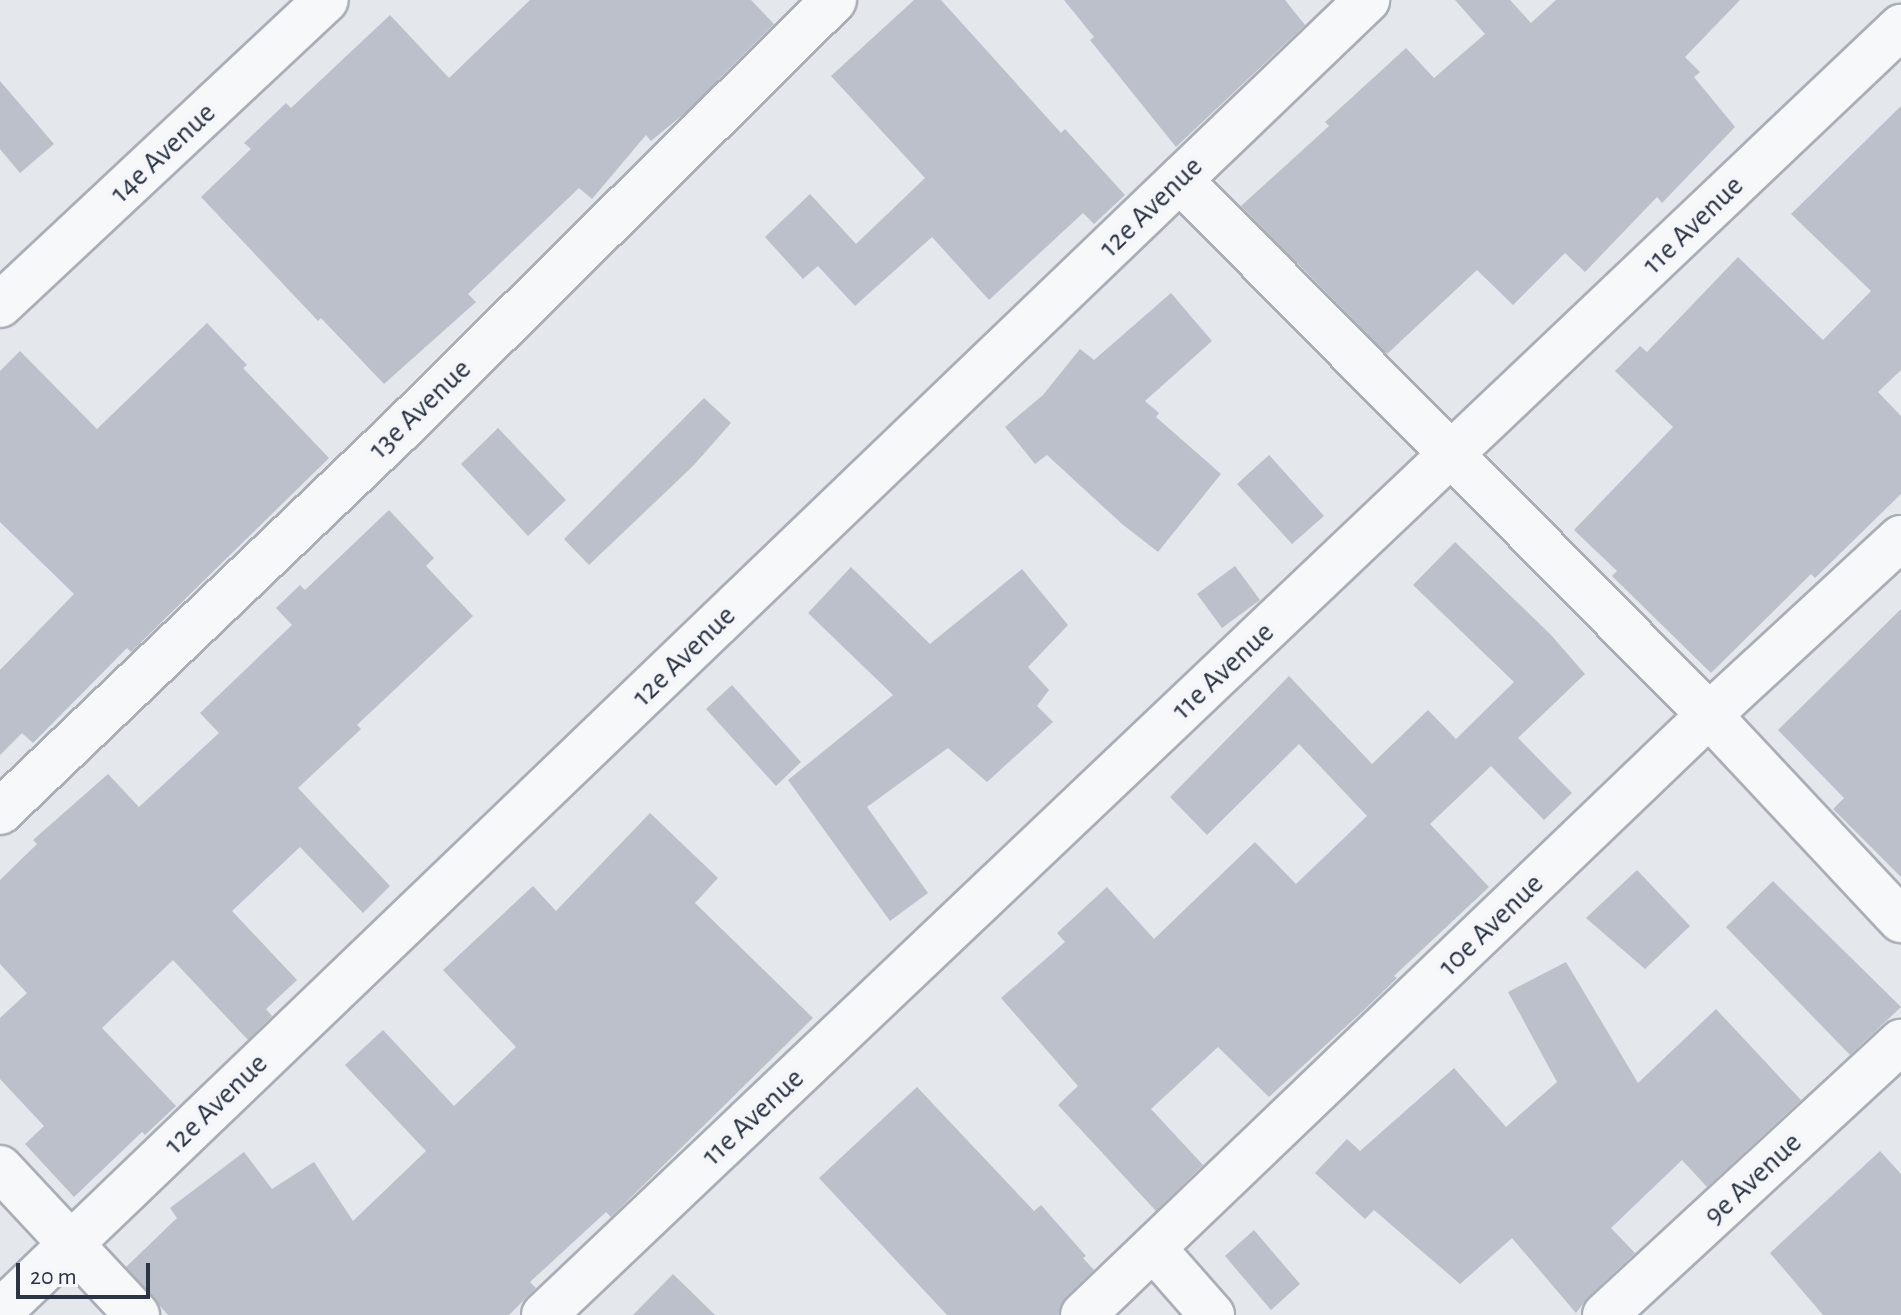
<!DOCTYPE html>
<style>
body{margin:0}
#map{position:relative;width:1901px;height:1315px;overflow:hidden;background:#e4e7ec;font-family:"Alegreya Sans",sans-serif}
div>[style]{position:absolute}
.building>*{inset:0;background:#bbc0ca}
.roads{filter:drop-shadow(2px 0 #a9aeb7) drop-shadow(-2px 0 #a9aeb7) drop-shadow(0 2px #a9aeb7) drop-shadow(0 -2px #a9aeb7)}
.street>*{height:44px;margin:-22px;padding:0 22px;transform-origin:22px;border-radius:22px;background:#f7f8fa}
span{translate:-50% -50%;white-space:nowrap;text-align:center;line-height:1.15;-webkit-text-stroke:8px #f4f6f9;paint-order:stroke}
.street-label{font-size:30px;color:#2b3445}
.scale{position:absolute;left:16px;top:1263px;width:134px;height:36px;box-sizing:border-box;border:4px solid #2b3445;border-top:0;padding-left:10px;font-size:24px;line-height:28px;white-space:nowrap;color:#2b3445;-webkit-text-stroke:6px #f4f6f9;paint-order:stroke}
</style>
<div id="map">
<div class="building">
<div style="clip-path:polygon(530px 0,751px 0,774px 24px,685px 113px,651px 141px,646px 135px,592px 199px,579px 188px,468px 294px,476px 302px,384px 384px,321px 318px,318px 321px,201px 197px,251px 149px,244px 143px,286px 103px,291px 108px,390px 15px,449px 78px)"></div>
<div style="clip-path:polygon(914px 0,941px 0,1061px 133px,1065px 129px,1125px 195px,1094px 224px,1083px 213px,989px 300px,932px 237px,855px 306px,818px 266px,803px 279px,765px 237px,810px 194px,856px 244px,925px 178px,831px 76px)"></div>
<div style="clip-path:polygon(1064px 0,1285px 0,1305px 25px,1176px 147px,1090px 40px,1094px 37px)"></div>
<div style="clip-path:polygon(1455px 0,1510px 0,1531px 23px,1556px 0,1740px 0,1685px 57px,1700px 72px,1694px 77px,1735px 127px,1662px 203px,1657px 197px,1585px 272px,1565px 253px,1513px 305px,1477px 270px,1387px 354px,1241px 206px,1329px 126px,1325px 122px,1406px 48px,1434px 78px,1485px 34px)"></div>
<div style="clip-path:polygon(0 81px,54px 144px,20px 173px,0 149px)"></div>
<div style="clip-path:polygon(1901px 106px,1901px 370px,1878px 392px,1901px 416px,1901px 494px,1815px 578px,1811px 574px,1711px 673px,1612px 576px,1617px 571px,1574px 530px,1673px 427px,1615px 371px,1640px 346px,1647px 352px,1738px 257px,1823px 340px,1871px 291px,1791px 214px)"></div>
<div style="clip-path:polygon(1171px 293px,1212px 341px,1145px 401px,1159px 413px,1156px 417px,1221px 474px,1158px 552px,1122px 524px,1047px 455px,1035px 464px,1005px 427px,1043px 395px,1080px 349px,1094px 360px)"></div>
<div style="clip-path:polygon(207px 323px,247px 365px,243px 368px,329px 458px,131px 652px,127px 648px,33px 743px,22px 733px,0 755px,0 670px,74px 594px,0 522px,0 371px,20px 351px,97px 429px)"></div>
<div style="clip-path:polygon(704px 398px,731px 423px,693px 466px,589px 565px,564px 539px)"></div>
<div style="clip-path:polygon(498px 428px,566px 500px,528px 536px,461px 464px)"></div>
<div style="clip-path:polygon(1269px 455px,1324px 516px,1292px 544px,1237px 484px)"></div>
<div style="clip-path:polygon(389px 510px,434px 558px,426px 566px,473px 616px,357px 725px,361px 729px,298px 788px,390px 886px,363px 913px,300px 847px,232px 911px,297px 980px,266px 1009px,272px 1016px,248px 1040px,173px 960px,102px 1028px,176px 1106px,145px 1135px,142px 1132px,74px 1197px,25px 1144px,44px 1126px,0 1079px,0 1018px,27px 993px,0 964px,0 880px,37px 844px,33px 840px,108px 774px,139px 807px,219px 733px,200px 713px,292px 625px,276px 608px,300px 585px,305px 590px)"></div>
<div style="clip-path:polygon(1455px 542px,1551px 635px,1585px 674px,1518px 738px,1572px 793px,1544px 820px,1491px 766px,1430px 824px,1489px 887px,1394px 976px,1397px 978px,1364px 1010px,1269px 1097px,1218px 1047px,1151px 1109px,1203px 1165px,1156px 1211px,1058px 1105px,1078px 1086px,1001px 998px,1065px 942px,1057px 933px,1107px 887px,1154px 939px,1255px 842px,1296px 884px,1367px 816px,1299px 744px,1207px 835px,1170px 797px,1289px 676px,1372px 764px,1428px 710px,1456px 739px,1514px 682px,1413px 585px)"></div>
<div style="clip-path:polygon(1235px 566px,1260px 600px,1222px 628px,1197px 594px)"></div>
<div style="clip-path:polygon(851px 567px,930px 644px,1022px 569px,1068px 625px,1028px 667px,1049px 690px,1037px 706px,1053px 722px,987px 782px,948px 748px,867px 807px,928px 893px,890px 921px,788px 780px,893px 695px,808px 613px)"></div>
<div style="clip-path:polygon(1901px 609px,1901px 877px,1833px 809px,1844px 798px,1778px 730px)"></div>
<div style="clip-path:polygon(732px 685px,801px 762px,776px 786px,706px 709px)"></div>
<div style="clip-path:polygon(650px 813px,718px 878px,695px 903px,813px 1018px,611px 1217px,606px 1212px,530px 1282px,536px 1288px,509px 1315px,168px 1315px,126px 1267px,177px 1218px,170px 1208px,244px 1152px,272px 1189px,314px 1162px,353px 1221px,426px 1151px,345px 1065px,383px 1030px,454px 1106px,516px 1047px,443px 970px,533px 886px,556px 911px)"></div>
<div style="clip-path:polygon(1637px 870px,1690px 926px,1645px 969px,1586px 918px)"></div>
<div style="clip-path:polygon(1773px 881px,1901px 1007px,1850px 1055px,1726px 927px)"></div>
<div style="clip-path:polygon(1566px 962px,1638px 1083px,1716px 1009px,1801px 1100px,1707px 1187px,1682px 1160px,1611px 1228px,1635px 1253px,1588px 1297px,1576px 1313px,1512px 1238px,1460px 1284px,1374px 1210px,1365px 1219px,1315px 1173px,1347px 1139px,1360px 1151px,1454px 1068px,1506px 1127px,1557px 1082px,1508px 992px)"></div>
<div style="clip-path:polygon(917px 1087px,1034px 1211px,1041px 1205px,1086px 1256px,1083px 1258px,1094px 1270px,1065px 1298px,1059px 1315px,947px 1315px,819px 1178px)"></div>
<div style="clip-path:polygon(1880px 1151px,1901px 1174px,1901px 1315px,1823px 1315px,1770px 1253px)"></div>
<div style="clip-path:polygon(1254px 1230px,1300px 1284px,1271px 1310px,1225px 1256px)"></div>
<div style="clip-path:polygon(673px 1274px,715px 1315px,633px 1315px)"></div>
</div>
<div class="roads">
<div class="street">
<div style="left:1180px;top:180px;width:752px;rotate:45.32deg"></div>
<div style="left:1709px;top:715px;width:281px;rotate:46.9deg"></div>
<div style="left:0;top:305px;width:446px;rotate:-43.1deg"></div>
<div style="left:0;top:812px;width:553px;rotate:-43.68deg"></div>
<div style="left:400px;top:430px;width:611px;rotate:-44.73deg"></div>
<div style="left:0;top:1168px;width:201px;rotate:47deg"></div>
<div style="left:1154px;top:1249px;width:88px;rotate:48.7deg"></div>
<div style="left:0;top:1312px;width:1895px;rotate:-43.82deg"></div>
<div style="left:544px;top:1315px;width:1871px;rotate:-43.51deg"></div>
<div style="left:1083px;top:1315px;width:867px;rotate:-43.79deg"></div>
<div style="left:1709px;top:715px;width:261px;rotate:-42.7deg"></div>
<div style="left:1605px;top:1315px;width:403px;rotate:-42.7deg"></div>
</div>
</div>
<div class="street-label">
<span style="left:163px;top:153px;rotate:-43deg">14e Avenue</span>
<span style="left:1151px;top:207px;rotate:-44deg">12e Avenue</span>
<span style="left:1693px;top:225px;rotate:-44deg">11e Avenue</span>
<span style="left:420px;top:409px;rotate:-44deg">13e Avenue</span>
<span style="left:684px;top:656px;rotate:-44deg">12e Avenue</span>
<span style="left:1223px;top:671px;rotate:-43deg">11e Avenue</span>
<span style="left:1491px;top:925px;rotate:-44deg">10e Avenue</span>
<span style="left:216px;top:1104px;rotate:-44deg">12e Avenue</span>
<span style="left:753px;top:1117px;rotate:-43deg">11e Avenue</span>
<span style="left:1753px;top:1179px;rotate:-43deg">9e Avenue</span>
</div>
<div class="scale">20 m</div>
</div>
